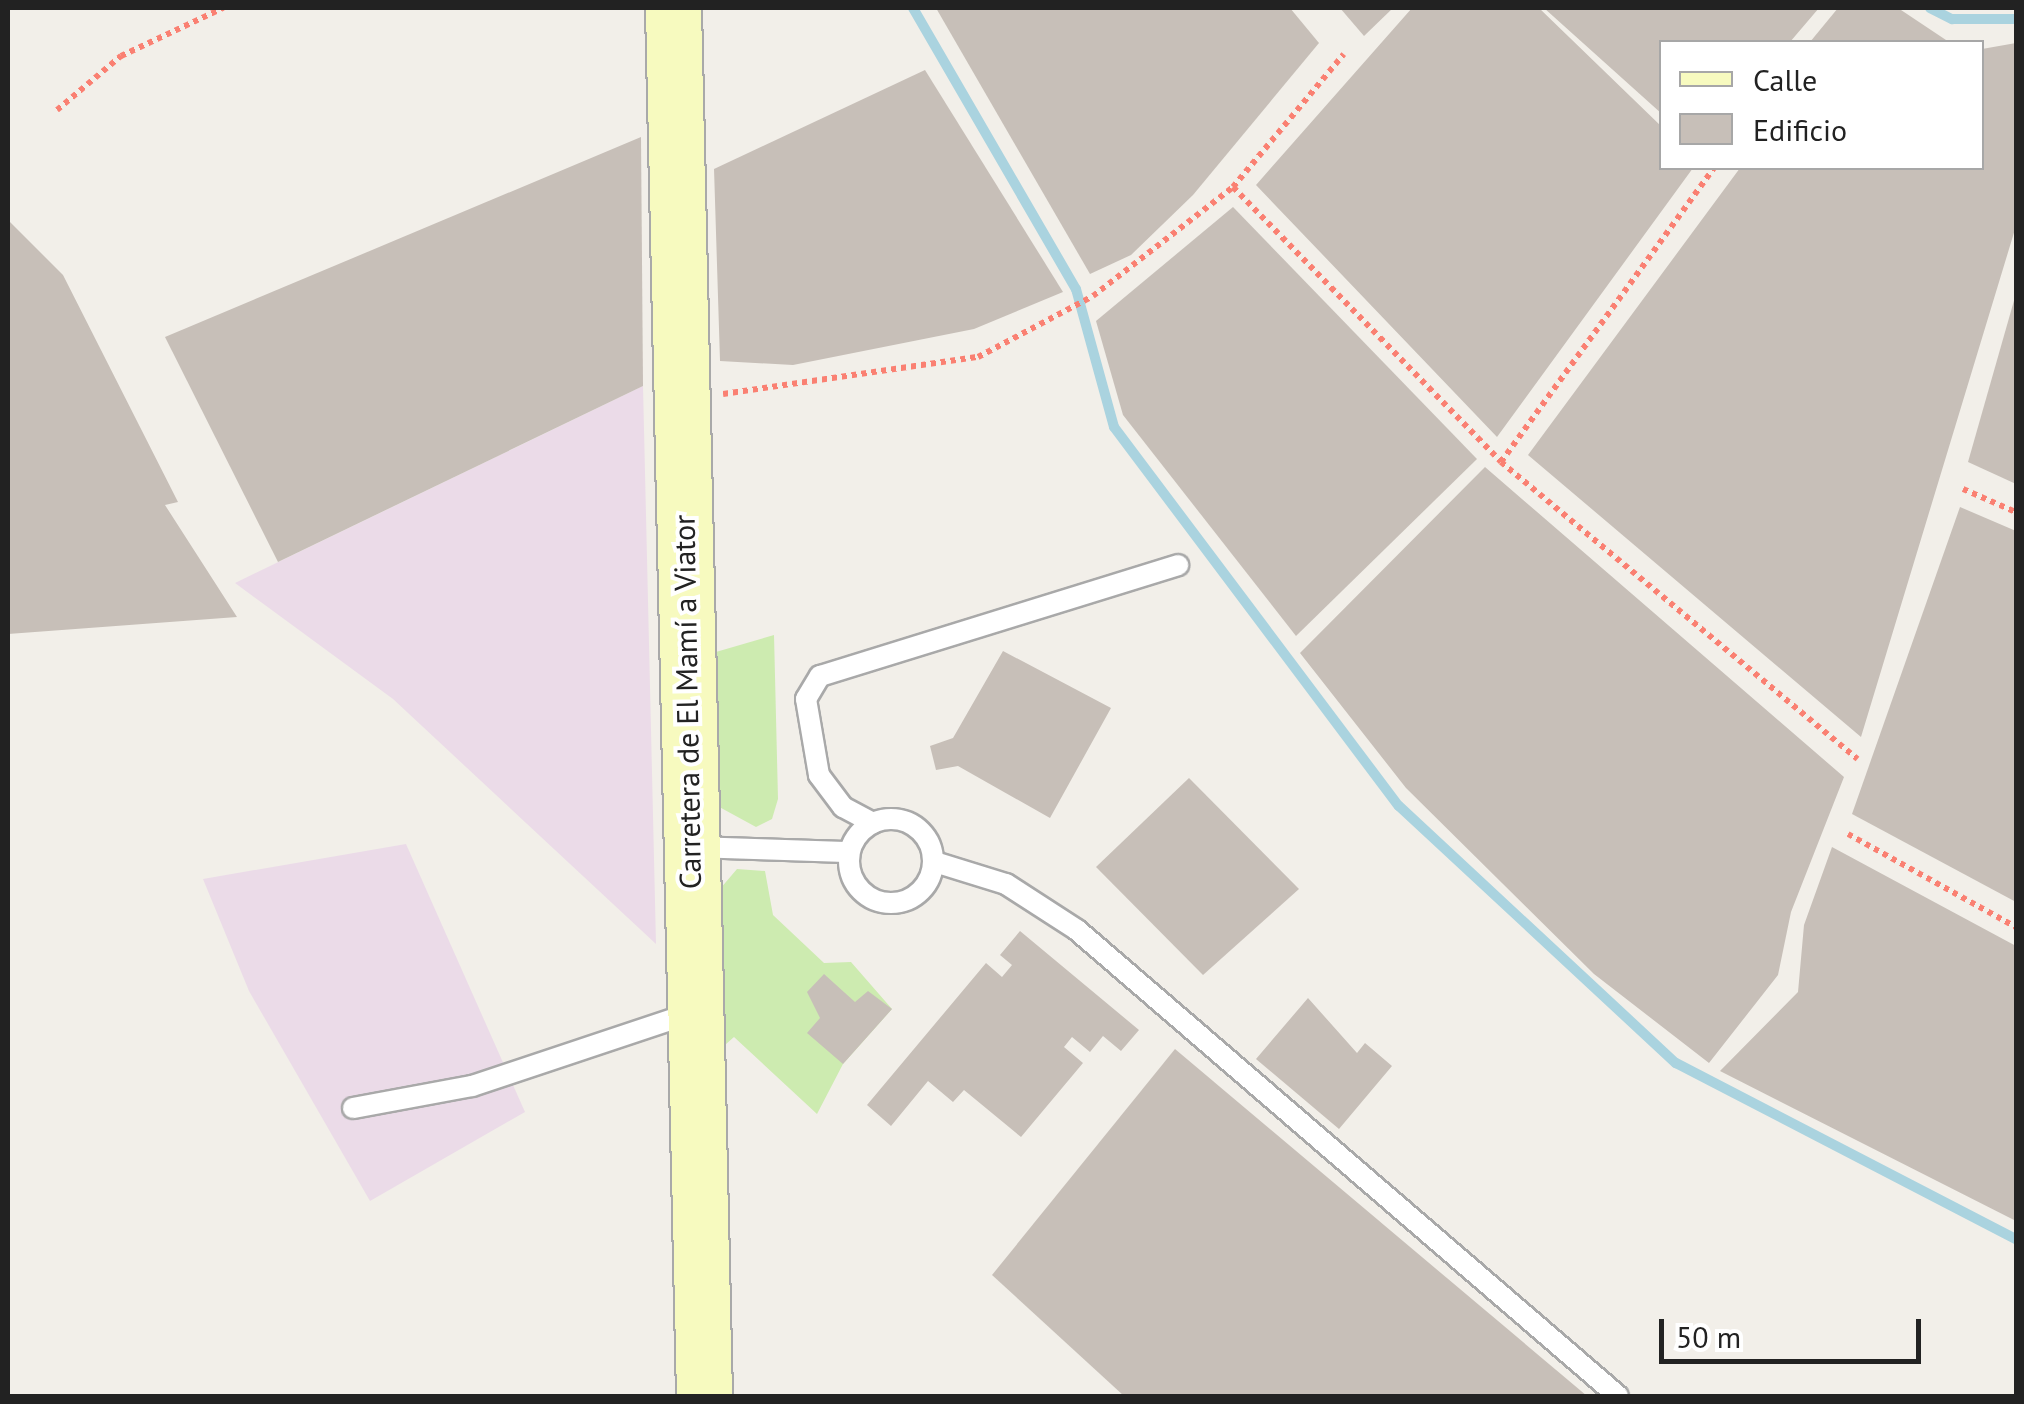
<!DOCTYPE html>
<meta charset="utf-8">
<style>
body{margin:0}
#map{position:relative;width:2024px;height:1404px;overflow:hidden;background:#f2efe9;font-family:"PT Sans",sans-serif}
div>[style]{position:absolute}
.industrial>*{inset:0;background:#ebdbe8}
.grass>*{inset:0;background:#cdebb0}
.stream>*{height:10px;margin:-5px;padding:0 5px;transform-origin:5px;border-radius:5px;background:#aad3df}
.building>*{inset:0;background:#c7bfb8}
.path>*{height:6px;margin-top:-3px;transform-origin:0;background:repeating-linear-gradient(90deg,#fa8072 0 5px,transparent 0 10px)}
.roads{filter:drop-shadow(2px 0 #a9a9a9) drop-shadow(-2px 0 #a9a9a9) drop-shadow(0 2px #a9a9a9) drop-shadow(0 -2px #a9a9a9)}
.lane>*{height:20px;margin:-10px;padding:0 10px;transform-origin:10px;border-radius:10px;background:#fff}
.lane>.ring{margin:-10px;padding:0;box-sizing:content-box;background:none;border:20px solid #fff;border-radius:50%}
.secondary>*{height:55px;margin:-27.5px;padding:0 27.5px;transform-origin:27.5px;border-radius:27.5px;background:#f7fabf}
span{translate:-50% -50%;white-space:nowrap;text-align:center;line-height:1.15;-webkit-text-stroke:8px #fff;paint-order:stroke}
.street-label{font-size:30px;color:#222}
.frame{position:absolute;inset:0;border:10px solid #222;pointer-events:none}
.legend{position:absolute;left:1659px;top:40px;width:325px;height:130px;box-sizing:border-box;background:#fff;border:2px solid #a7a7a7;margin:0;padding:12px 18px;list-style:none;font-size:30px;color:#222}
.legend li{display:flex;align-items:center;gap:20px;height:50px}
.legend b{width:50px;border:2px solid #a7a7a7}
.scale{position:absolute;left:1659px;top:1319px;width:262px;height:45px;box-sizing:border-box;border:5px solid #222;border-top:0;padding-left:12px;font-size:30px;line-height:35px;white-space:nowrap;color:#222;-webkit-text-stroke:8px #fff;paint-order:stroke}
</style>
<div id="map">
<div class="industrial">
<div style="clip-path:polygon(643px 386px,656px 944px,393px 699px,235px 583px)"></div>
<div style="clip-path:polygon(406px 844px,525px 1112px,370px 1201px,249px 991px,203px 879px)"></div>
</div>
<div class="grass">
<div style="clip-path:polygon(774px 635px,778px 799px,772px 819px,756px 827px,712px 803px,709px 654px)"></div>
<div style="clip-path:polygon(737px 869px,765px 871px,773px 915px,824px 963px,851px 962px,892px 1009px,843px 1064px,817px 1114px,734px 1037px,717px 1052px,714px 896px)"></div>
</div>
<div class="stream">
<div style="left:913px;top:8px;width:325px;rotate:59.9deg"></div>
<div style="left:1076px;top:289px;width:143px;rotate:74.6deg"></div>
<div style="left:1114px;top:427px;width:474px;rotate:53.1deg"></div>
<div style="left:1399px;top:806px;width:378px;rotate:42.9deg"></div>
<div style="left:1676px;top:1063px;width:383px;rotate:27.4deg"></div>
<div style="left:1930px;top:8px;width:25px;rotate:27deg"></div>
<div style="left:1952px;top:19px;width:64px"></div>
</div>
<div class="building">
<div style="clip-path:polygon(936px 8px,1290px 8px,1319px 43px,1193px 195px,1131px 255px,1090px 274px)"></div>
<div style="clip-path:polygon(1340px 8px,1393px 8px,1364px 36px)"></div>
<div style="clip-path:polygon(1412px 8px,1539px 8px,1662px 127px,1662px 168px,1693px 168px,1497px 437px,1256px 185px)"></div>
<div style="clip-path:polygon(1544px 8px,1819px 8px,1790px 42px,1662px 42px,1662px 114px)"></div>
<div style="clip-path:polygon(1838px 8px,1898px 8px,1949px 42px,1810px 42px)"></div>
<div style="clip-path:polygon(2016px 43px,2016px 226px,1861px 737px,1528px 455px,1740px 168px,1982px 168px,1982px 49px)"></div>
<div style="clip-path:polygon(925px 70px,1063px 292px,974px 329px,793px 365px,720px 361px,714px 169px)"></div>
<div style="clip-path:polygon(641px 137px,643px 386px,278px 562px,165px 337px)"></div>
<div style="clip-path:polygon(1233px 207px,1477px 459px,1296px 636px,1123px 415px,1096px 321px)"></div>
<div style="clip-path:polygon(8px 220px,63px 275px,178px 502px,165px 505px,237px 617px,8px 634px)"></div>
<div style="clip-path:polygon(2015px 297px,2016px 297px,2016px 484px,1968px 462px)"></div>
<div style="clip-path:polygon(1485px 467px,1844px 777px,1791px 912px,1778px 975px,1709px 1063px,1594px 974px,1406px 788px,1300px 653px)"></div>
<div style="clip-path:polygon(1960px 507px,2016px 531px,2016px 902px,1852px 814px)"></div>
<div style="clip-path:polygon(1003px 651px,1111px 708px,1050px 818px,958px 766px,936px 770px,930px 746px,953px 738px)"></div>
<div style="clip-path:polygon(1189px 778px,1299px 889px,1203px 975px,1096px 867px)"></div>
<div style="clip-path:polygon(1832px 847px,2016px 946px,2016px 1221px,1720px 1071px,1798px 992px,1804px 925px)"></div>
<div style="clip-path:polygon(1020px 931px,1139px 1030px,1121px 1051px,1103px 1036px,1090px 1052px,1072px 1037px,1064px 1047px,1083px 1063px,1021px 1137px,964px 1090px,953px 1102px,928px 1081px,891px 1126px,867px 1105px,986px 963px,1002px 977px,1012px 965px,1000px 955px)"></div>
<div style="clip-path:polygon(824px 974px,855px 1002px,868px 991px,892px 1009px,843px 1064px,807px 1033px,820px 1018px,807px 992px)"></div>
<div style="clip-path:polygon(1308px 998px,1357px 1053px,1365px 1043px,1392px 1066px,1339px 1129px,1256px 1059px)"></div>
<div style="clip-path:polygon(1175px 1049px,1587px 1396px,1124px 1396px,992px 1275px)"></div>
</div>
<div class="path">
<div style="left:57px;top:110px;width:84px;rotate:-40.2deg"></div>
<div style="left:121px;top:56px;width:113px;rotate:-25.2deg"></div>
<div style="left:1233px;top:187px;width:384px;rotate:45.7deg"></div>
<div style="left:1501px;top:462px;width:464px;rotate:39.8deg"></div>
<div style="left:723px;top:394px;width:258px;rotate:-8.3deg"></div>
<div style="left:978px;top:357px;width:130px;rotate:-27.9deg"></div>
<div style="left:1093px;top:296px;width:177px;rotate:-37.9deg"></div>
<div style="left:1233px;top:187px;width:173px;rotate:-50.2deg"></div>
<div style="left:1501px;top:462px;width:363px;rotate:-54.1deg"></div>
<div style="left:1963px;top:489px;width:58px;rotate:23.5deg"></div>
<div style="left:1848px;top:834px;width:192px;rotate:29deg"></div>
</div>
<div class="roads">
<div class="lane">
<div class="ring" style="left:849px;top:819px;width:64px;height:64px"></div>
<div style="left:873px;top:823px;width:34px;rotate:-152deg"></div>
<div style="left:843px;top:807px;width:40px;rotate:-127deg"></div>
<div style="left:819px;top:775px;width:77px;rotate:-99.7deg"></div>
<div style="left:806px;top:699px;width:27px;rotate:-59deg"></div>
<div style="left:820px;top:676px;width:375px;rotate:-17.2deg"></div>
<div style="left:696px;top:847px;width:147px;rotate:1.9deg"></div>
<div style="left:938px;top:863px;width:71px;rotate:17.2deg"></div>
<div style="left:1006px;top:884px;width:85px;rotate:32.9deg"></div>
<div style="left:1077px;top:930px;width:714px;rotate:40.74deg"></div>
<div style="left:353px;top:1108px;width:121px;rotate:-10.5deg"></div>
<div style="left:472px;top:1086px;width:232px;rotate:-18.4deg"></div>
</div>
<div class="secondary">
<div style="left:673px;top:8px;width:1388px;rotate:88.72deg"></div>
</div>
</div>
<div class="street-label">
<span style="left:687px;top:702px;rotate:-91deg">Carretera de El Mamí a Viator</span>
</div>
<div class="frame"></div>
<ul class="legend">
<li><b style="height:12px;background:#f7fabf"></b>Calle</li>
<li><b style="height:28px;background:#c7bfb8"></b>Edificio</li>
</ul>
<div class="scale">50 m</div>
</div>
